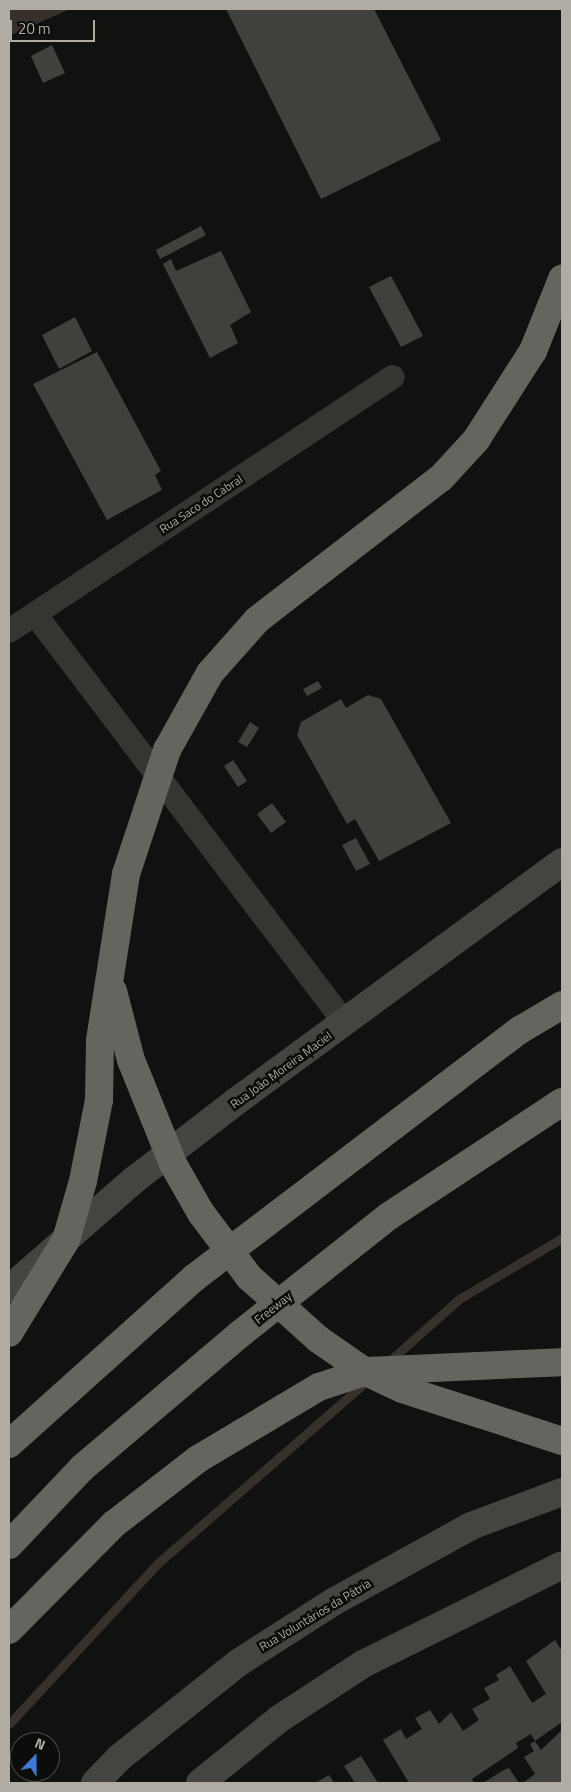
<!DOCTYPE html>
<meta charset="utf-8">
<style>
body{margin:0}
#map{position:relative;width:571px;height:1792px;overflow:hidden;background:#111110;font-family:"Titillium Web",sans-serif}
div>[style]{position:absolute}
.water>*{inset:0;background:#38312b}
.stream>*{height:9px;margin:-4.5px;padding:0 4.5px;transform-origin:4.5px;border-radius:4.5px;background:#38312b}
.building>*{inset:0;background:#41403d}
.street>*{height:24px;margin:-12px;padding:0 12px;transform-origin:12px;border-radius:12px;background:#363532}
.secondary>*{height:28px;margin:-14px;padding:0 14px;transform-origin:14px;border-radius:14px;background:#464440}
.highway>*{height:28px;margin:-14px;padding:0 14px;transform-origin:14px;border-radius:14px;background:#66645e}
.highway-bridge>*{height:28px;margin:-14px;padding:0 14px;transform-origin:14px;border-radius:14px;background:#66645e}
span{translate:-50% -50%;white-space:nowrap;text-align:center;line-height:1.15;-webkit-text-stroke:5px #0c0c0b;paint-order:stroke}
.street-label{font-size:12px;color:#b1aca3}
.frame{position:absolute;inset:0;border:10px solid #b1aca3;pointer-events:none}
.north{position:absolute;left:10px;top:1732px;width:50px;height:50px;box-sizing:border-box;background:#0c0c0b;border:1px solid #4e4c48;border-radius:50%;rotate:22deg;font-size:14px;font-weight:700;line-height:20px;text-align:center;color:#b1aca3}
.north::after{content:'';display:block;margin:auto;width:18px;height:22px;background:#3e78db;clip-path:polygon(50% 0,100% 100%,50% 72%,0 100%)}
.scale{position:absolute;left:10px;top:20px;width:85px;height:22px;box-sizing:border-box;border:2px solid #b1aca3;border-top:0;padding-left:6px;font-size:15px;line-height:18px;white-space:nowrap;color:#b1aca3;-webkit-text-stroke:4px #0c0c0b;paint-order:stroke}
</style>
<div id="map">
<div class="water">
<div style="clip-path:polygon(9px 9px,70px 9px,9px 36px)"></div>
</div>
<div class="stream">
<div style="left:386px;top:1364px;width:98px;rotate:-41.7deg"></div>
<div style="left:459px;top:1299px;width:120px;rotate:-30.6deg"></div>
<div style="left:9px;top:1724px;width:218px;rotate:-47.2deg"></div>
<div style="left:157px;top:1564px;width:279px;rotate:-41.1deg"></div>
</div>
<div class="building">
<div style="clip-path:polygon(226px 9px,374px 9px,441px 140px,321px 199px)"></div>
<div style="clip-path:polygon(52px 45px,65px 73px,43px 83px,31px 56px)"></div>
<div style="clip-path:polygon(201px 226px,206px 235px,160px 259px,156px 250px)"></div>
<div style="clip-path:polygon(221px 251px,251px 312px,230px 325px,238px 343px,210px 358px,163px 264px,171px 259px,176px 271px)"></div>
<div style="clip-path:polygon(391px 276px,423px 336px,401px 347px,369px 287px)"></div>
<div style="clip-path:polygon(75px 317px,92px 351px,59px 369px,42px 335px)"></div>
<div style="clip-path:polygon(97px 352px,161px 471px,155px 475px,162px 490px,107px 520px,33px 384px)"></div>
<div style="clip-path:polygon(318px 681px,322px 688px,307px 696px,303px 689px)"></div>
<div style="clip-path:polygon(368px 695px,381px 699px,451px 823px,379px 861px,355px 819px,347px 824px,297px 735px,301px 722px,341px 699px,346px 708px)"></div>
<div style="clip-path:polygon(250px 722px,259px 728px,247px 747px,238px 742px)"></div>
<div style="clip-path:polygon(233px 760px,247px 781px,238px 787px,224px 766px)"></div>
<div style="clip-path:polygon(272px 803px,286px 822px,271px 833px,257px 814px)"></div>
<div style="clip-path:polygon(356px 838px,370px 864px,356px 871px,342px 845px)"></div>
<div style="clip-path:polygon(555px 1640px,562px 1651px,562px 1722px,535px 1741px,531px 1734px,516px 1743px,518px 1748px,472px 1779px,474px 1783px,409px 1783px,383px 1740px,401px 1729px,406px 1739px,422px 1729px,415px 1718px,430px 1710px,439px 1724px,451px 1712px,463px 1731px,479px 1720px,472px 1709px,490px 1699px,484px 1688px,499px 1680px,496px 1675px,510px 1666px,532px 1703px,546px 1694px,526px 1661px)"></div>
<div style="clip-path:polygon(562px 1730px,562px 1783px,523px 1783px,535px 1774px,524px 1757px,534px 1751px,530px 1744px,535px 1741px,541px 1750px)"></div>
<div style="clip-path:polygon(361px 1756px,378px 1783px,355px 1783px,344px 1766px)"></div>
<div style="clip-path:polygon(509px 1768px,519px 1783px,483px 1783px,502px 1771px)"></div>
<div style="clip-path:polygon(329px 1775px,334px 1783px,315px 1783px)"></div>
</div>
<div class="street">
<div style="left:35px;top:614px;width:513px;rotate:52.84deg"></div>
<div style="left:9px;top:631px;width:460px;rotate:-33.5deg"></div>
</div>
<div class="secondary">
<div style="left:9px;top:1289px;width:166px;rotate:-41.1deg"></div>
<div style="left:134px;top:1180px;width:131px;rotate:-37.6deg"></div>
<div style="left:238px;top:1100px;width:402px;rotate:-36.3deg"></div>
<div style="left:95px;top:1783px;width:35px;rotate:-46deg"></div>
<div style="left:119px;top:1758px;width:152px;rotate:-38.6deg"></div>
<div style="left:238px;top:1663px;width:113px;rotate:-32.7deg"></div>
<div style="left:333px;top:1602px;width:158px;rotate:-28.8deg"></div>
<div style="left:471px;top:1526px;width:97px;rotate:-20.5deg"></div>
<div style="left:200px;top:1783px;width:102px;rotate:-39deg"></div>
<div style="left:279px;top:1719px;width:100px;rotate:-33.2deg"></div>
<div style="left:363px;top:1664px;width:222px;rotate:-26.4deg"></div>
</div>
<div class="highway">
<div style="left:480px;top:1414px;width:86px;rotate:18.2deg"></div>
<div style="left:9px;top:1444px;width:249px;rotate:-41.9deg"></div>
<div style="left:194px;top:1278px;width:410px;rotate:-37.3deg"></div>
<div style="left:520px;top:1030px;width:49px;rotate:-30.8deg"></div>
<div style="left:9px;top:1545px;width:106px;rotate:-46.5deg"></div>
<div style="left:82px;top:1468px;width:207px;rotate:-40.3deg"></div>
<div style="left:240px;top:1334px;width:190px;rotate:-38.4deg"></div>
<div style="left:389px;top:1216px;width:207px;rotate:-33.4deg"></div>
<div style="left:9px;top:1630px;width:149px;rotate:-45.3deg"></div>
<div style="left:114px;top:1524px;width:106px;rotate:-37.7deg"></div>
<div style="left:198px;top:1459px;width:141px;rotate:-30.8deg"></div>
<div style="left:319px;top:1387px;width:51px;rotate:-18.4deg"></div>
<div style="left:367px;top:1371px;width:195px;rotate:-2.6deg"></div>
</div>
<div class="highway-bridge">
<div style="left:113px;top:991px;width:71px;rotate:75.4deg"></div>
<div style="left:131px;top:1060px;width:112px;rotate:68deg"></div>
<div style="left:173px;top:1164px;width:56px;rotate:60.3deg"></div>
<div style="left:201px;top:1213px;width:80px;rotate:53.1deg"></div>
<div style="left:249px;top:1277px;width:93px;rotate:41.9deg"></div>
<div style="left:318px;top:1339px;width:56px;rotate:34.8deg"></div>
<div style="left:364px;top:1371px;width:42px;rotate:25.3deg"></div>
<div style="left:402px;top:1389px;width:82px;rotate:17.8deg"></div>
<div style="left:9px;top:1333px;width:109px;rotate:-58.5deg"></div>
<div style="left:66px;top:1240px;width:61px;rotate:-73.9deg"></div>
<div style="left:83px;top:1181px;width:83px;rotate:-78.8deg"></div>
<div style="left:99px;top:1100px;width:60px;rotate:-89deg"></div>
<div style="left:100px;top:1040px;width:168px;rotate:-81.1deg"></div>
<div style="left:126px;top:874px;width:131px;rotate:-71.7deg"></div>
<div style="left:167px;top:750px;width:88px;rotate:-60.8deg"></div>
<div style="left:210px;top:673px;width:71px;rotate:-48.4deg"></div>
<div style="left:257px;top:620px;width:232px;rotate:-37.7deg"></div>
<div style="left:441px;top:478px;width:52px;rotate:-47.4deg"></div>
<div style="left:476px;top:440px;width:106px;rotate:-57.4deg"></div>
<div style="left:533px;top:351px;width:78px;rotate:-68.1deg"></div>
</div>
<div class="street-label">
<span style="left:201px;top:504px;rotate:-33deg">Rua Saco do Cabral</span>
<span style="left:281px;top:1070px;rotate:-36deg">Rua João Moreira Maciel</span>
<span style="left:273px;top:1308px;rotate:-38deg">Freeway</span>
<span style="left:315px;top:1615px;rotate:-31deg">Rua Voluntários da Pátria</span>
</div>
<div class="frame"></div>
<div class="north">N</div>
<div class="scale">20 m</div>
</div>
